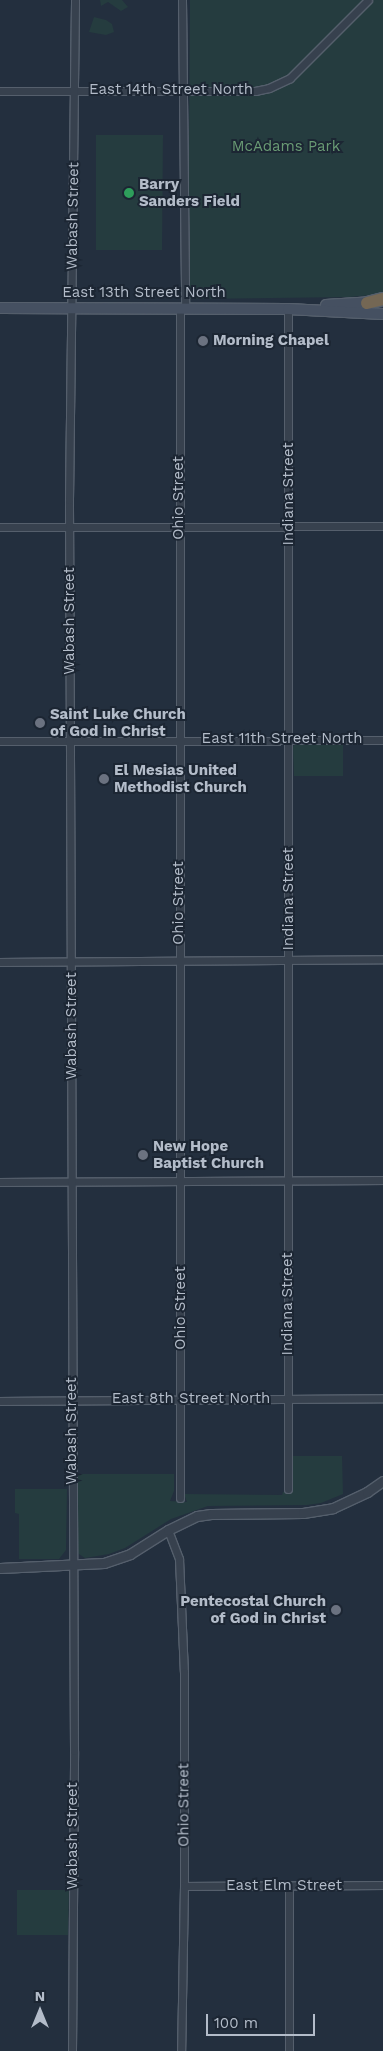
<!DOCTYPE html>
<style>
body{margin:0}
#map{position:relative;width:383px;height:2051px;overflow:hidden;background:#232f3e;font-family:"Work Sans",sans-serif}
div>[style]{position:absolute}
.green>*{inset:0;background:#253c3f}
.roads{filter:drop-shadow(1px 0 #555f6c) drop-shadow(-1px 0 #555f6c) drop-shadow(0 1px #555f6c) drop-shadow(0 -1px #555f6c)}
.minor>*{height:7px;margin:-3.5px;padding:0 3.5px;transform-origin:3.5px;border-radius:3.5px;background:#37414e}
.tertiary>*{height:9px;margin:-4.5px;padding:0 4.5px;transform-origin:4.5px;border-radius:4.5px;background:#37414e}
.secondary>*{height:10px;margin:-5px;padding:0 5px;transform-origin:5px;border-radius:5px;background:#455061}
.motorway>*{height:12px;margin:-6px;padding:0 6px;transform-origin:6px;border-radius:6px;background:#746754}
.dots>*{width:14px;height:14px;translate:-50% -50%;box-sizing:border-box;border:2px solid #1c2633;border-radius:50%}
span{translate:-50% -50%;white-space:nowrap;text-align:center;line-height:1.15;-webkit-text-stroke:4px #1c2633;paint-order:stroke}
.street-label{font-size:15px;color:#b3bcc9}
.park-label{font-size:15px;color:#699b74}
.poi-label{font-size:15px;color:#b3bcc9;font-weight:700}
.left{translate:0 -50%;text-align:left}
.right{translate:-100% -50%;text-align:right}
.north{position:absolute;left:15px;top:1986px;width:50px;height:50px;-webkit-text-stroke:4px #1c2633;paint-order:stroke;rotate:0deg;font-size:14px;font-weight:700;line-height:20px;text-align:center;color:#b3bcc9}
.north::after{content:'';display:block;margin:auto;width:18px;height:22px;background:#b3bcc9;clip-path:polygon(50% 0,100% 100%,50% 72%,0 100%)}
.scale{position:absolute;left:206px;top:2014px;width:109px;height:22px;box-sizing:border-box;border:2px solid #b3bcc9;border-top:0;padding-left:6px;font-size:15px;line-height:18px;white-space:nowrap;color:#b3bcc9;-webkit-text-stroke:4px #1c2633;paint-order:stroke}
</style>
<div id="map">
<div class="green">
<div style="clip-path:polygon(100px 0,122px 0,128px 7px,121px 11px,108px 2px,101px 6px)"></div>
<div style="clip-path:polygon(190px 0,383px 0,383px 294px,349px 297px,188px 299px)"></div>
<div style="clip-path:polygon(94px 17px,106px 20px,112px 24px,114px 32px,106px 35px,89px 32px)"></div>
<div style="clip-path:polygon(96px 135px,163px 135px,162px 250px,96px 250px)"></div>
<div style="clip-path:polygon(295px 744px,343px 744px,343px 776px,294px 776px,293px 747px)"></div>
<div style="clip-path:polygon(292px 1456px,342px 1456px,343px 1494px,321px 1503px,307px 1505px,208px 1506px,171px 1519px,125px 1548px,109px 1554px,85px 1558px,76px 1552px,75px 1474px,174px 1474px,174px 1491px,170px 1501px,187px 1502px,184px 1494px,282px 1495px,283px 1492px,293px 1492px)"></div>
<div style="clip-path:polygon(15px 1489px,67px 1489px,66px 1550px,59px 1559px,19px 1559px,19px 1514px,15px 1513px)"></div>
<div style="clip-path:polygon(17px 1890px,69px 1890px,68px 1935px,17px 1935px)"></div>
</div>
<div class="roads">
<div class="minor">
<div style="left:182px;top:0;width:307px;rotate:89.4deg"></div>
<div style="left:0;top:91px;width:255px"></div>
<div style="left:255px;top:91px;width:14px;rotate:-12deg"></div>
<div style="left:269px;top:88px;width:23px;rotate:-25deg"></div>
<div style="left:290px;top:78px;width:110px;rotate:-45deg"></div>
<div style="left:180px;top:307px;width:1191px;rotate:90deg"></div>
<div style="left:288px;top:309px;width:1180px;rotate:90deg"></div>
<div style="left:0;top:527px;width:383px;rotate:-0.1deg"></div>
<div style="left:0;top:741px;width:383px;rotate:-0.1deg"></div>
<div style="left:0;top:962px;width:383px;rotate:-0.4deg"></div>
<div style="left:0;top:1182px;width:383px;rotate:-0.3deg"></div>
<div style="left:0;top:1401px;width:383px;rotate:-0.4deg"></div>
<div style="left:168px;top:1530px;width:31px;rotate:69deg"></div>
<div style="left:179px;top:1559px;width:113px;rotate:87.5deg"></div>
<div style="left:184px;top:1672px;width:214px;rotate:90deg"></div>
<div style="left:184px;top:1886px;width:165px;rotate:91deg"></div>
<div style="left:184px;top:1886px;width:199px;rotate:-0.3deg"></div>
<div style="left:72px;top:2051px;width:300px;rotate:-89.6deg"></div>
<div style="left:74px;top:1751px;width:1251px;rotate:-90.23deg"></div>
<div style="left:69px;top:500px;width:500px;rotate:-89.31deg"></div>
<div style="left:289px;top:2051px;width:164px;rotate:-90deg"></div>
</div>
<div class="tertiary">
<div style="left:0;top:1568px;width:104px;rotate:-2.8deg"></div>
<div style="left:104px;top:1563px;width:28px;rotate:-19deg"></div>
<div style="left:130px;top:1554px;width:45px;rotate:-32.3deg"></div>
<div style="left:168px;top:1530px;width:32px;rotate:-26deg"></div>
<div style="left:197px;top:1516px;width:14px;rotate:-8deg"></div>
<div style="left:211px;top:1514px;width:92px;rotate:-0.6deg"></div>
<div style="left:303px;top:1513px;width:30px;rotate:-9deg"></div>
<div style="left:333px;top:1508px;width:38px;rotate:-25deg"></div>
<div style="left:367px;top:1492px;width:19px;rotate:-35deg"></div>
</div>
<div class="secondary">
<div style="left:326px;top:305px;width:48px;rotate:-3.6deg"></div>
<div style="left:0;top:308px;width:288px;rotate:0.2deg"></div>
<div style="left:288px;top:309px;width:95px;rotate:3deg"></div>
</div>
<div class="motorway">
<div style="left:367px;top:303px;width:16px;rotate:-14deg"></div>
</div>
</div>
<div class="dots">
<div style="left:129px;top:193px;background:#2e9e5b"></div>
<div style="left:203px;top:341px;background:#6b7280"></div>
<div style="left:40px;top:723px;background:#6b7280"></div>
<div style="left:104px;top:779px;background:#6b7280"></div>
<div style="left:143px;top:1155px;background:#6b7280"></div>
<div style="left:336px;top:1610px;background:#6b7280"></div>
</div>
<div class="street-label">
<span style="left:171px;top:90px">East 14th Street North</span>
<span style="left:73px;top:216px;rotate:-89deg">Wabash Street</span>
<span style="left:144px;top:293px">East 13th Street North</span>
<span style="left:289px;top:494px;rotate:-90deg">Indiana Street</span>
<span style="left:179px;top:498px;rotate:-90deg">Ohio Street</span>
<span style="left:70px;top:621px;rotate:-90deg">Wabash Street</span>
<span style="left:282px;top:739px">East 11th Street North</span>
<span style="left:289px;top:899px;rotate:-90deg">Indiana Street</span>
<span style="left:179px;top:903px;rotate:-90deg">Ohio Street</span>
<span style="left:72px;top:1026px;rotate:-90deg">Wabash Street</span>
<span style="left:288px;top:1304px;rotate:-90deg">Indiana Street</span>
<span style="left:181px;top:1308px;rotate:-90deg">Ohio Street</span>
<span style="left:191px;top:1399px">East 8th Street North</span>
<span style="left:72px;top:1431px;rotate:-90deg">Wabash Street</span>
<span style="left:184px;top:1805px;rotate:-90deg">Ohio Street</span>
<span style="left:73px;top:1836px;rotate:-90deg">Wabash Street</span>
<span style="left:284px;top:1886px">East Elm Street</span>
</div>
<div class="park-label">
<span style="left:286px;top:147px">McAdams Park</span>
</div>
<div class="poi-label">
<span class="left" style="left:139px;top:193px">Barry<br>Sanders Field</span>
<span class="left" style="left:213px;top:341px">Morning Chapel</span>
<span class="left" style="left:50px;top:723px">Saint Luke Church<br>of God in Christ</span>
<span class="left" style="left:114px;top:779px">El Mesias United<br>Methodist Church</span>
<span class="left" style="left:153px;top:1155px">New Hope<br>Baptist Church</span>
<span class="right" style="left:326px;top:1610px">Pentecostal Church<br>of God in Christ</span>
</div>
<div class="north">N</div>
<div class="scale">100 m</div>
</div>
